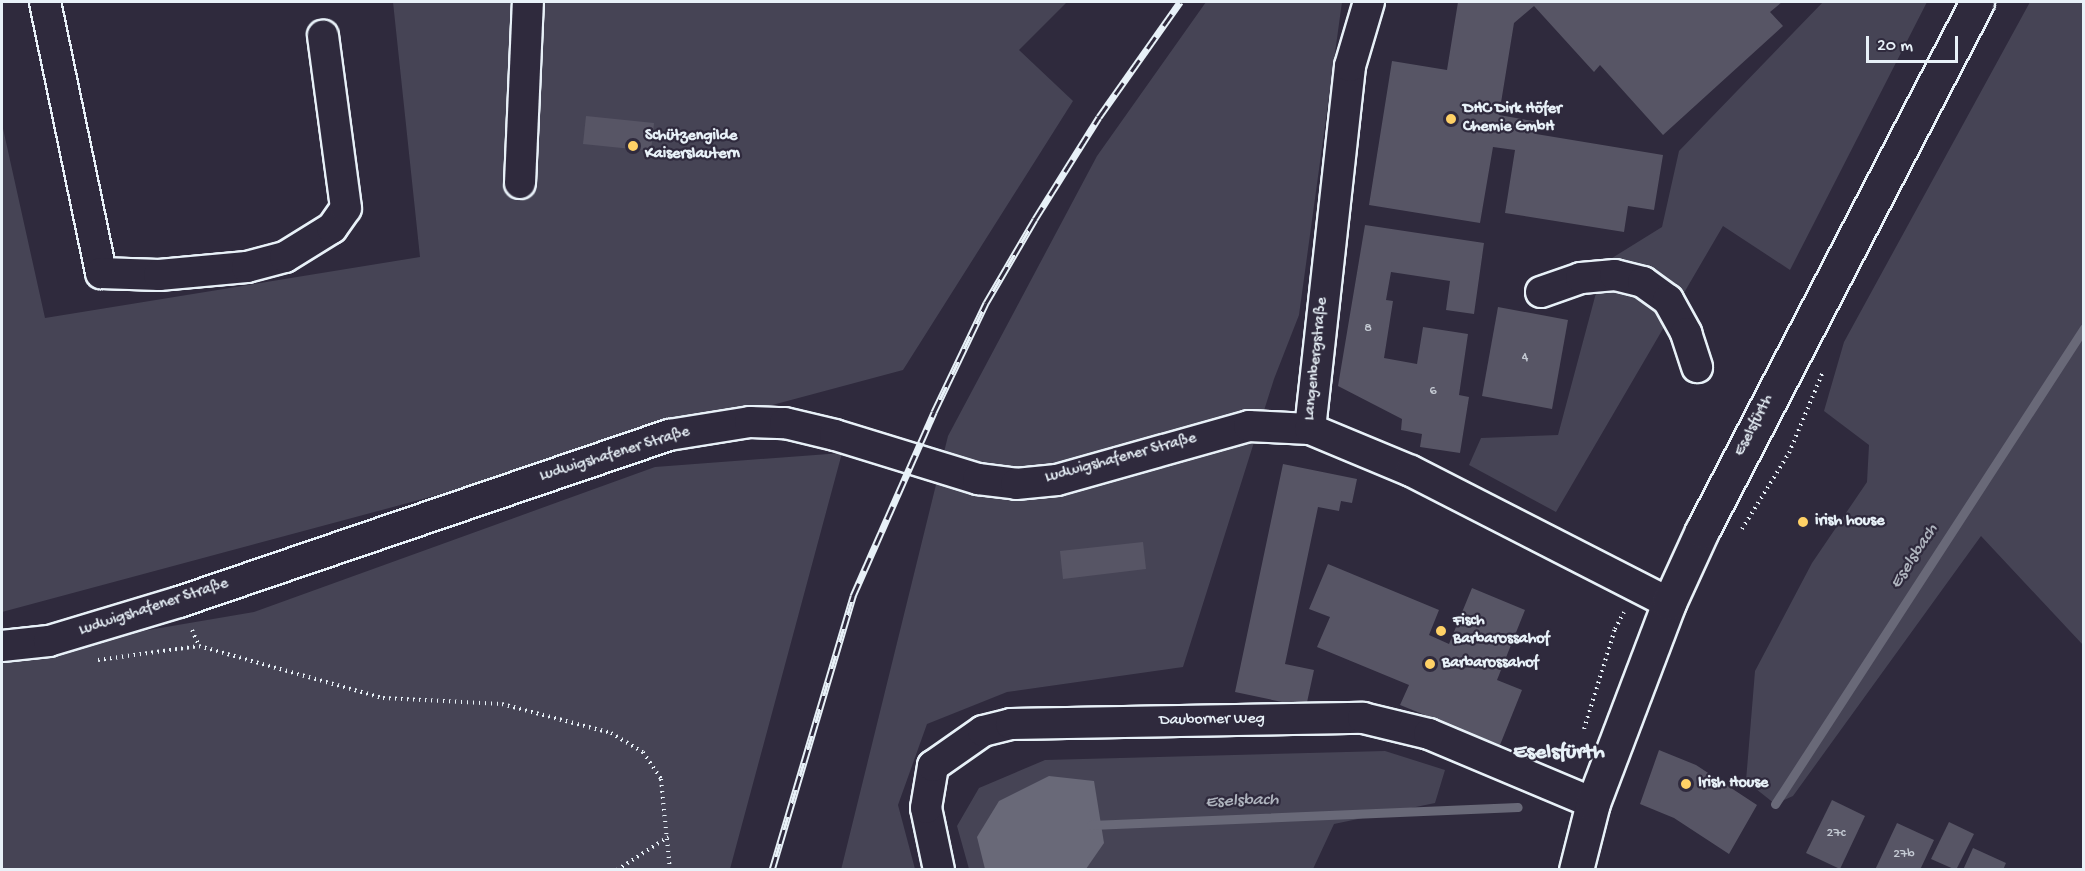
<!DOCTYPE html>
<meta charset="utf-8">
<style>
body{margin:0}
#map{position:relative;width:2085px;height:871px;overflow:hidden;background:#2f2a3d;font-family:"Gochi Hand",sans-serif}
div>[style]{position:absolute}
.green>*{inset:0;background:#464455}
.water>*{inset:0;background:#696978}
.stream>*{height:9px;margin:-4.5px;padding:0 4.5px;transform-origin:4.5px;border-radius:4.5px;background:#696978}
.building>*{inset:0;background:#575565}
.path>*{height:4px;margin-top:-2px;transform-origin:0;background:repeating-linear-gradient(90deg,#e8f1f8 0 1.5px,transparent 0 6px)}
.roads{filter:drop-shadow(2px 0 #e8f1f8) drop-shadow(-2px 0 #e8f1f8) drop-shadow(0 2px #e8f1f8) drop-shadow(0 -2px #e8f1f8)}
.minor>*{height:30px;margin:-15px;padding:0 15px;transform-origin:15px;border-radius:15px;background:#2f2a3d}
.major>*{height:33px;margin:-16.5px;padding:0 16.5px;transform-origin:16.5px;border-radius:16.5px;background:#2f2a3d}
.rail>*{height:7px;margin-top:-3.5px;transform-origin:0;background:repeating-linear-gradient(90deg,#2f2a3d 0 14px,#e8f1f8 0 28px);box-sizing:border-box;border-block:2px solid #e8f1f8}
.dots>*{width:16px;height:16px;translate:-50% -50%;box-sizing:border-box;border:3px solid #2f2a3d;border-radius:50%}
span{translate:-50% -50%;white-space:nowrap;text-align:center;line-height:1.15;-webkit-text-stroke:4.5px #2f2a3d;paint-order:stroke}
.number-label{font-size:14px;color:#c4cad3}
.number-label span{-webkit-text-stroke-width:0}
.poi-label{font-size:16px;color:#e8f1f8;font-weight:700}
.left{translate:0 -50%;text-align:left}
.street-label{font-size:16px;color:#e8f1f8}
.water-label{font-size:18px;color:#afb4be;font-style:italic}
.district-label{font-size:22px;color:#e8f1f8;font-weight:700}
.frame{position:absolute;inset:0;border:3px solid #e8f1f8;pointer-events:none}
.scale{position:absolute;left:1866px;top:36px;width:92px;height:27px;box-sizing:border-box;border:3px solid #e8f1f8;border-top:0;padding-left:8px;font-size:18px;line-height:21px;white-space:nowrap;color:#e8f1f8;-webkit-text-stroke:4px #2f2a3d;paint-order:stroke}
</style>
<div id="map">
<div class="green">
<div style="clip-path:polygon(393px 2px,1067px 2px,1019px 50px,1073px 101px,903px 370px,2px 612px,2px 124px,45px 318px,420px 257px)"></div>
<div style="clip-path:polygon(1206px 2px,1342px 2px,1299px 315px,1274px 379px,1183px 667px,1007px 692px,927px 724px,898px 805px,915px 869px,841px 870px,948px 436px,1097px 156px)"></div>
<div style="clip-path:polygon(1823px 2px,1927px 2px,1790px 270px,1723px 226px,1556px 512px,1469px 465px,1481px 438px,1558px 435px,1604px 263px,1662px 227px,1679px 151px)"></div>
<div style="clip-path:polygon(2030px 2px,2083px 2px,2083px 645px,1981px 536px,1793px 796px,1775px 804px,1746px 781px,1755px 671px,1812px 563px,1867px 482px,1869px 445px,1824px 411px,1844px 342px)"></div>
<div style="clip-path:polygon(842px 453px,730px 869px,2px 870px,2px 655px,254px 612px,655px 467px)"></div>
<div style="clip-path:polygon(1385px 751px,1445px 770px,1435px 803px,1334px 824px,1313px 869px,969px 869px,957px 826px,979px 788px,1045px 760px)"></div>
</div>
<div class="water">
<div style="clip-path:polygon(1049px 776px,1094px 781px,1104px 843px,1086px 869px,985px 869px,977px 837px,999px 801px)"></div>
</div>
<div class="stream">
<div style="left:1775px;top:804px;width:568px;rotate:-57.01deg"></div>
<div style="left:1091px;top:825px;width:427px;rotate:-2.4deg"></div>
</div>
<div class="building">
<div style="clip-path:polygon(1458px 2px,1782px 2px,1770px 12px,1783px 26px,1663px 135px,1600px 65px,1594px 72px,1534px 6px,1514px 23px,1499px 115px,1539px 122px,1536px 134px,1663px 155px,1654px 210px,1628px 206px,1624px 232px,1505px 213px,1515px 150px,1493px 147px,1480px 223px,1369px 205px,1392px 61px,1447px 70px)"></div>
<div style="clip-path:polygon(586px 116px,654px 123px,651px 151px,583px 144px)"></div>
<div style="clip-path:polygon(1365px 225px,1484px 243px,1474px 314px,1446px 310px,1450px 281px,1391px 272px,1386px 300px,1393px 301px,1384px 358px,1417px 364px,1423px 327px,1468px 334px,1459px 395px,1469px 397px,1460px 453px,1420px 447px,1422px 434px,1401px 430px,1402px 419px,1338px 386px)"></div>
<div style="clip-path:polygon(1498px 307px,1568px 320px,1552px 409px,1482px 396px)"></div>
<div style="clip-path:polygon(1283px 464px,1357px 479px,1352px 503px,1341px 501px,1339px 511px,1318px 507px,1285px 664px,1314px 670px,1306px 707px,1235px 692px)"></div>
<div style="clip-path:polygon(1143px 542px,1146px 569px,1063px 579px,1060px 551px)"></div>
<div style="clip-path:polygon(1328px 564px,1439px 610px,1429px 635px,1449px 644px,1472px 588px,1525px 610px,1497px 680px,1522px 690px,1500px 745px,1400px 705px,1409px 685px,1317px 647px,1330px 617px,1309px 609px)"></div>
<div style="clip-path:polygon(1659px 750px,1696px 765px,1757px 805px,1729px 854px,1674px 818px,1640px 804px)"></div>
<div style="clip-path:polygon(1832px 800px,1865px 816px,1840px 869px,1806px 853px)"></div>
<div style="clip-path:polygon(1949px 822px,1974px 834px,1956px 870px,1931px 859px)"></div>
<div style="clip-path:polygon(1897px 823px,1934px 840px,1920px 870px,1875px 870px)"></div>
<div style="clip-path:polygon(1973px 848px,2006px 863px,2003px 870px,1963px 870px)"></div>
</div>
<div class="path">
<div style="left:1742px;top:529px;width:89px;rotate:-58.3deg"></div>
<div style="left:1789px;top:453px;width:86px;rotate:-67.3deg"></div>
<div style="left:192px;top:630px;width:17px;rotate:66deg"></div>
<div style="left:98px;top:660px;width:102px;rotate:-7.9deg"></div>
<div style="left:199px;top:646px;width:191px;rotate:15.8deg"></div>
<div style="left:383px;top:698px;width:119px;rotate:2.9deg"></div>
<div style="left:502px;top:704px;width:113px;rotate:14.9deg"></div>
<div style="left:611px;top:733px;width:37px;rotate:31deg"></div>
<div style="left:643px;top:752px;width:32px;rotate:56deg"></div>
<div style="left:661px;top:779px;width:91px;rotate:84.4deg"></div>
<div style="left:1584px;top:729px;width:105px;rotate:-72.8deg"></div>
<div style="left:1615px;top:629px;width:19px;rotate:-62deg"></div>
<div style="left:278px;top:870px;width:13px"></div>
<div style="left:617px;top:870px;width:61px;rotate:-32.9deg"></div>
</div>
<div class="roads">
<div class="minor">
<div style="left:45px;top:2px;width:277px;rotate:78.3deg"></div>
<div style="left:101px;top:273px;width:58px;rotate:2deg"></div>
<div style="left:159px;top:275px;width:88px;rotate:-5.2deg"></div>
<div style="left:247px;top:267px;width:39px;rotate:-15deg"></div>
<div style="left:285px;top:257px;width:55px;rotate:-31.7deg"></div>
<div style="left:332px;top:228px;width:24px;rotate:-55deg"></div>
<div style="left:346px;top:208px;width:174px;rotate:-97.6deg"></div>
<div style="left:520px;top:183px;width:181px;rotate:-87.5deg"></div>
<div style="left:1541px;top:292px;width:42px;rotate:-19.3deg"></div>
<div style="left:1581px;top:278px;width:34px;rotate:-5deg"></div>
<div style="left:1615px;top:275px;width:29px;rotate:14deg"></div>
<div style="left:1643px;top:282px;width:31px;rotate:36deg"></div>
<div style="left:1668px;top:300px;width:38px;rotate:61deg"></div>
<div style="left:1686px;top:333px;width:36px;rotate:72deg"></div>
<div style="left:1310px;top:429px;width:365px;rotate:-83.7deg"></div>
<div style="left:1350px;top:66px;width:67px;rotate:-73.5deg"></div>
<div style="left:2px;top:646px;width:47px;rotate:-6.1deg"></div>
<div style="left:49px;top:641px;width:136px;rotate:-16.7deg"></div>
<div style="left:179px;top:602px;width:518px;rotate:-18.82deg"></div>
<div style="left:669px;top:435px;width:82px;rotate:-9.1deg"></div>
<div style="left:750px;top:422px;width:35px;rotate:2deg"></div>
<div style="left:785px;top:423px;width:51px;rotate:13.5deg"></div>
<div style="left:835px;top:435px;width:150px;rotate:17.1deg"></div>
<div style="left:978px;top:479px;width:38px;rotate:7deg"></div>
<div style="left:1016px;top:484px;width:41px;rotate:-5.6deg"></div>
<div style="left:1057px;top:480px;width:199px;rotate:-15.7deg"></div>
<div style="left:1249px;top:426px;width:61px;rotate:2.8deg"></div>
<div style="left:1310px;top:429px;width:109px;rotate:22.6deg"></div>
<div style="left:1411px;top:471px;width:290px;rotate:27.1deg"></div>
<div style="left:939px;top:870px;width:63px;rotate:-101.8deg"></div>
<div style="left:926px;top:808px;width:43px;rotate:-80.5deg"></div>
<div style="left:933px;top:766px;width:61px;rotate:-35deg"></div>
<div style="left:983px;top:731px;width:29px;rotate:-14deg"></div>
<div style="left:1011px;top:724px;width:352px;rotate:-1deg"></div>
<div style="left:1363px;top:718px;width:68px;rotate:13.6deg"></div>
<div style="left:1429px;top:734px;width:178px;rotate:22.8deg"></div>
</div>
<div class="major">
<div style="left:1576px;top:870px;width:69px;rotate:-75.8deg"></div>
<div style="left:1593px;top:803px;width:214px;rotate:-69.2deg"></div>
<div style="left:1669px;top:603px;width:79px;rotate:-65.4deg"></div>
<div style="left:1702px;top:531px;width:596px;rotate:-62.53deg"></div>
</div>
</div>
<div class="rail">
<div style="left:772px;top:870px;width:286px;rotate:-73.5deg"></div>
<div style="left:853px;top:596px;width:201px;rotate:-66.2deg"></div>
<div style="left:934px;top:412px;width:121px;rotate:-64.5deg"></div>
<div style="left:986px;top:303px;width:97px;rotate:-59.7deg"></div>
<div style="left:1035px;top:219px;width:120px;rotate:-57.9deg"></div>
<div style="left:1099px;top:117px;width:141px;rotate:-54.8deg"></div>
</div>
<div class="dots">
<div style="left:1451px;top:119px;background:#ffd166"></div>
<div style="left:633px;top:146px;background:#ffd166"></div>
<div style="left:1803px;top:522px;background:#ffd166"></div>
<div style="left:1441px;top:631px;background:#ffd166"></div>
<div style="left:1430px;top:664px;background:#ffd166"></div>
<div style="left:1686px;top:784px;background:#ffd166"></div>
</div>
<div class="number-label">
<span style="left:1368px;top:329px">8</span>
<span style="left:1525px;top:358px">4</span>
<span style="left:1433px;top:392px">6</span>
<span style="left:1836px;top:834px">27c</span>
<span style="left:1904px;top:855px">27b</span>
</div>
<div class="poi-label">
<span class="left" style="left:1463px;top:119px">DHC Dirk Höfer<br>Chemie GmbH</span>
<span class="left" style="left:645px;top:146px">Schützengilde<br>Kaiserslautern</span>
<span class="left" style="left:1815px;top:522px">irish house</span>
<span class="left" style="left:1453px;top:631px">Fisch<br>Barbarossahof</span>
<span class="left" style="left:1442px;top:664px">Barbarossahof</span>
<span class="left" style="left:1698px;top:784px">Irish House</span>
</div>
<div class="street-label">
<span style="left:1317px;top:359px;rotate:-84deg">Langenbergstraße</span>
<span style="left:1755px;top:426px;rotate:-63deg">Eselsfürth</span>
<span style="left:615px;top:455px;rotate:-17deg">Ludwigshafener Straße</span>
<span style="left:1121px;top:459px;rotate:-15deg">Ludwigshafener Straße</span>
<span style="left:154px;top:608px;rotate:-18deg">Ludwigshafener Straße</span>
<span style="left:1212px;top:721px;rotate:-1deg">Dauborner Weg</span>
</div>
<div class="water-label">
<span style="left:1915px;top:557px;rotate:-57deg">Eselsbach</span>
<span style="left:1242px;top:802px;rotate:-2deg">Eselsbach</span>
</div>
<div class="district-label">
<span style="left:1559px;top:754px">Eselsfürth</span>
</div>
<div class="frame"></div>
<div class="scale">20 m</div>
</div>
